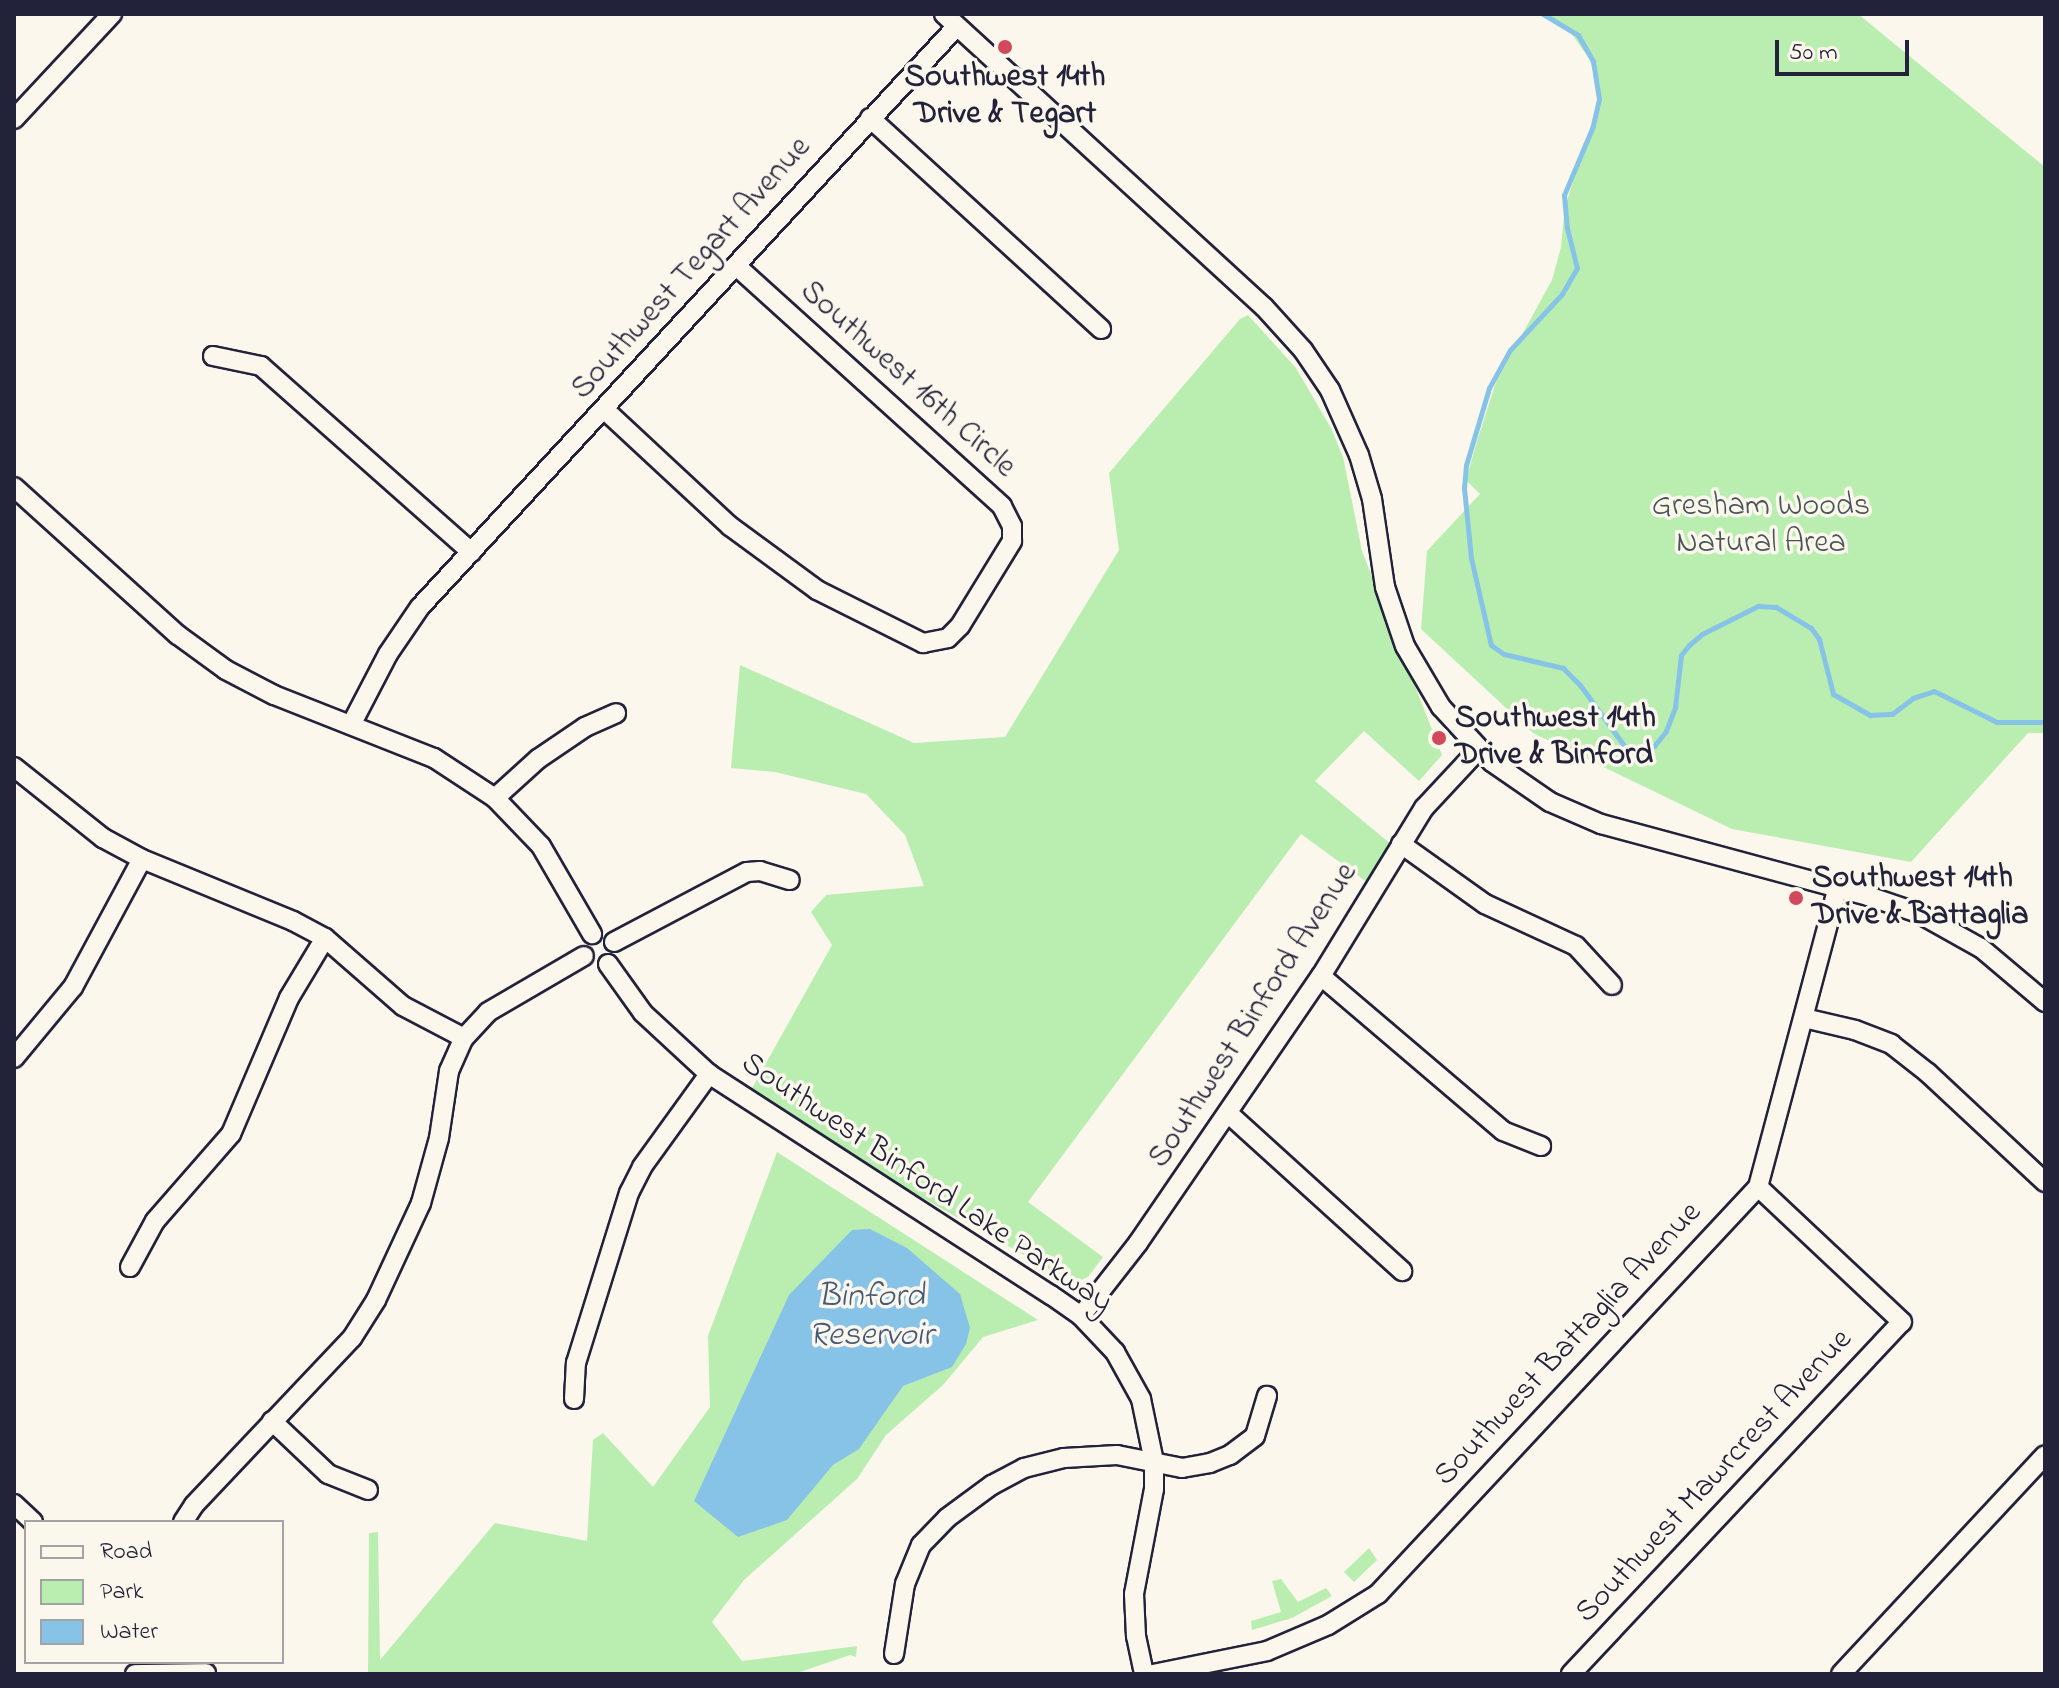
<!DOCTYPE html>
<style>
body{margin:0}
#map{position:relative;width:2059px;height:1688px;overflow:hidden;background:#fbf7ec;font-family:"Indie Flower",sans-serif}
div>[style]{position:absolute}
.green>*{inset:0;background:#b9eeb0}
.water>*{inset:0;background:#87c3e7}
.stream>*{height:5px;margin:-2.5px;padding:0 2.5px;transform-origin:2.5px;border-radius:2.5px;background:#87c3e7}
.roads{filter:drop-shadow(2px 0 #22223b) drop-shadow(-2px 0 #22223b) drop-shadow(0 2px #22223b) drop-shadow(0 -2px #22223b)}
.minor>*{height:18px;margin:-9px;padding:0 9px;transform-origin:9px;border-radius:9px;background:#fbf7ec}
.dots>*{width:22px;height:22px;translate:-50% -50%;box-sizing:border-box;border:4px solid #fbf7ec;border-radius:50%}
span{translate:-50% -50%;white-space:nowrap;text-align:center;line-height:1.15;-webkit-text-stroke:7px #fbf7ec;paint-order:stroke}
.poi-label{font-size:32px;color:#22223b;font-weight:700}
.left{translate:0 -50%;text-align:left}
.street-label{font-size:32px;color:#22223b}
.park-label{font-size:32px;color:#485558}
.water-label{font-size:34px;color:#455a77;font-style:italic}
.frame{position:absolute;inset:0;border:16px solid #22223b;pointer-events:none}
.legend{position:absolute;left:24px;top:1520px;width:260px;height:144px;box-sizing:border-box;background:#fbf7ec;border:2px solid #a4a2a5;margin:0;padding:10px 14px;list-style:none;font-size:24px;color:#22223b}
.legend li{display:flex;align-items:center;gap:16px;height:40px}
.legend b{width:40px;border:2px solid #a4a2a5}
.scale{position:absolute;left:1775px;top:40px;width:134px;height:36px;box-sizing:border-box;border:4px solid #22223b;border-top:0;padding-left:10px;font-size:24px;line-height:28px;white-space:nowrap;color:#22223b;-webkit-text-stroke:6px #fbf7ec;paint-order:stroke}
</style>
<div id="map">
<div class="green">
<div style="clip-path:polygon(1537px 14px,1858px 14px,2045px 167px,2045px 733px,2028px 733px,1911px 862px,1732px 829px,1533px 733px,1421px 629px,1427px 551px,1480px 494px,1466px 480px,1478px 438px,1496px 382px,1552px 280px,1561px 247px,1565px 207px,1598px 105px,1599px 90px,1590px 60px,1567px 27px)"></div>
<div style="clip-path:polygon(1248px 315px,1296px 368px,1331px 428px,1343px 457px,1362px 551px,1442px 755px,1419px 781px,1364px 731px,1315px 781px,1392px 845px,1375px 888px,1301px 834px,1028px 1202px,1103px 1257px,1088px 1277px,1074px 1283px,746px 1099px,832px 945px,811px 912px,826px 895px,924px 886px,905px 835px,866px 794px,775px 772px,731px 768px,740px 665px,914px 743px,1005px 737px,1119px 550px,1109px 473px,1240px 319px)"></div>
<div style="clip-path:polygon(777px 1152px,1038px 1320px,983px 1337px,943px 1385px,886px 1435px,857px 1479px,744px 1580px,712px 1622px,742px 1661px,857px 1646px,856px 1657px,850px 1655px,794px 1674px,368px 1674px,369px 1533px,378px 1532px,380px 1660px,495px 1523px,587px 1541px,593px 1440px,603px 1433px,653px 1487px,710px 1407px,708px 1336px)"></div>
<div style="clip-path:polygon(1369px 1548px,1377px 1560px,1354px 1582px,1344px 1572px)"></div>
<div style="clip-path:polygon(1281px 1579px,1298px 1602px,1326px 1588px,1332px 1596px,1292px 1618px,1252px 1630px,1251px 1621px,1281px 1612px,1272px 1581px)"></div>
</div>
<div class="water">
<div style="clip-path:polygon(870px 1229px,907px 1248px,960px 1294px,970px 1328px,966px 1344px,952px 1367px,903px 1386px,859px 1449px,833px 1465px,787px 1520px,738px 1537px,694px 1501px,789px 1295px,852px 1230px)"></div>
</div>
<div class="stream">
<div style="left:1543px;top:14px;width:41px;rotate:31deg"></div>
<div style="left:1578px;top:35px;width:30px;rotate:60deg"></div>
<div style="left:1593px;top:61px;width:38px;rotate:81deg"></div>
<div style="left:1599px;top:99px;width:28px;rotate:103deg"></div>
<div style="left:1593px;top:126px;width:75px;rotate:112.8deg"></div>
<div style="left:1564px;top:195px;width:33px;rotate:85deg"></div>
<div style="left:1567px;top:228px;width:41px;rotate:76deg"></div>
<div style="left:1577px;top:268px;width:30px;rotate:120deg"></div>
<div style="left:1562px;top:294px;width:76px;rotate:132.9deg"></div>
<div style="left:1510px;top:350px;width:43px;rotate:118.9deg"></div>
<div style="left:1489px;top:388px;width:80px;rotate:106.6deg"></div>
<div style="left:1466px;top:465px;width:23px;rotate:95deg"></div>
<div style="left:1464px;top:488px;width:70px;rotate:84.3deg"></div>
<div style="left:1471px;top:558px;width:89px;rotate:77.1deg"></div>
<div style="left:1491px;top:645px;width:16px;rotate:35deg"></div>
<div style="left:1504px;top:654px;width:61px;rotate:13.3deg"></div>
<div style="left:1563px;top:668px;width:24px;rotate:45deg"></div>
<div style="left:1580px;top:685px;width:77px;rotate:54deg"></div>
<div style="left:1625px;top:747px;width:14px;rotate:17deg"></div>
<div style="left:1638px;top:751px;width:17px;rotate:-17deg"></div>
<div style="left:1654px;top:746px;width:19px;rotate:-51deg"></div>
<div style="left:1666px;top:731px;width:26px;rotate:-69deg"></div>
<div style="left:1675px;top:707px;width:52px;rotate:-83.4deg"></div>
<div style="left:1681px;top:655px;width:13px;rotate:-51deg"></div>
<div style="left:1689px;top:645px;width:17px;rotate:-40deg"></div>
<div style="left:1702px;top:634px;width:63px;rotate:-26.6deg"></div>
<div style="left:1758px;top:606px;width:18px;rotate:3deg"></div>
<div style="left:1776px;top:607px;width:41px;rotate:31deg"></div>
<div style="left:1811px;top:628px;width:14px;rotate:54deg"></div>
<div style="left:1819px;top:639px;width:57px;rotate:75.7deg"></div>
<div style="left:1833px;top:694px;width:43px;rotate:29.6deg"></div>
<div style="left:1870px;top:715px;width:22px;rotate:-3deg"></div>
<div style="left:1892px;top:714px;width:26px;rotate:-37deg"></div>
<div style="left:1913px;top:698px;width:22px;rotate:-18deg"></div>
<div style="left:1934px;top:691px;width:70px;rotate:26.2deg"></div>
<div style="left:1997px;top:722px;width:48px"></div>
</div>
<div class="roads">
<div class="minor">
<div style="left:944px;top:14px;width:434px;rotate:42.5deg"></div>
<div style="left:1264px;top:307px;width:58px;rotate:47.8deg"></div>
<div style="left:1303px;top:350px;width:48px;rotate:56deg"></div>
<div style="left:1330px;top:390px;width:71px;rotate:66deg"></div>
<div style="left:1359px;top:455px;width:46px;rotate:73.5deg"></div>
<div style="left:1372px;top:499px;width:89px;rotate:81.6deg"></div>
<div style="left:1385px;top:587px;width:62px;rotate:71.3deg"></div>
<div style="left:1405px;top:646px;width:71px;rotate:59.5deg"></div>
<div style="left:1441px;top:707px;width:75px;rotate:47.2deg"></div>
<div style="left:1492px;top:762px;width:70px;rotate:34.6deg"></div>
<div style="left:1550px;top:802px;width:56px;rotate:23.3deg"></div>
<div style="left:1601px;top:824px;width:277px;rotate:15.1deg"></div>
<div style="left:1868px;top:896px;width:53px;rotate:18.8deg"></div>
<div style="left:1918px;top:913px;width:72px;rotate:29.1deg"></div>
<div style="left:1981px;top:948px;width:84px;rotate:40.2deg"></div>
<div style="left:870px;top:118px;width:313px;rotate:42.4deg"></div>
<div style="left:14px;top:119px;width:144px;rotate:-47deg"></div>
<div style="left:213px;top:356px;width:49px;rotate:11.8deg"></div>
<div style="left:261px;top:366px;width:281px;rotate:41.5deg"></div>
<div style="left:605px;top:410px;width:171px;rotate:42.9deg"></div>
<div style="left:730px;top:526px;width:108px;rotate:36.3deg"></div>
<div style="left:817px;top:590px;width:119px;rotate:26.6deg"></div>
<div style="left:923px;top:643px;width:25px;rotate:-11deg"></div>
<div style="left:948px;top:638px;width:17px;rotate:-45deg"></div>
<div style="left:960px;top:626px;width:100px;rotate:-58.5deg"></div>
<div style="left:1012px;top:541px;width:15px;rotate:-90deg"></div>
<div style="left:1012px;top:526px;width:22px;rotate:-117deg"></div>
<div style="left:1002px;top:506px;width:358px;rotate:-137.9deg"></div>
<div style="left:14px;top:487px;width:221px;rotate:42.1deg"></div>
<div style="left:178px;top:635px;width:59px;rotate:36.1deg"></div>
<div style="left:226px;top:670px;width:54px;rotate:27.5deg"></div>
<div style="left:274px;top:695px;width:172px;rotate:21.5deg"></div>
<div style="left:434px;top:758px;width:73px;rotate:33.3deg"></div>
<div style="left:495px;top:798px;width:66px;rotate:46.2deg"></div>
<div style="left:541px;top:846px;width:102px;rotate:59.9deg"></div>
<div style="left:351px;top:725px;width:80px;rotate:-62.5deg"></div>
<div style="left:388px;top:654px;width:57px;rotate:-55.8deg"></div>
<div style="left:420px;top:607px;width:791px;rotate:-47.25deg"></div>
<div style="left:14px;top:767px;width:114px;rotate:38.6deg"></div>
<div style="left:103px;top:838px;width:44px;rotate:28.3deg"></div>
<div style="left:142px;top:859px;width:163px;rotate:22.3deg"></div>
<div style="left:293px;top:921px;width:36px;rotate:28deg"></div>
<div style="left:325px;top:938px;width:103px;rotate:41.1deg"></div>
<div style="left:403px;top:1006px;width:69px;rotate:27.7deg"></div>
<div style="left:495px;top:798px;width:58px;rotate:-42.2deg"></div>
<div style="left:538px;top:759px;width:57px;rotate:-34.2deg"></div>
<div style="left:585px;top:727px;width:34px;rotate:-24deg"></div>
<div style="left:1401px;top:844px;width:103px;rotate:35.5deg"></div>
<div style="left:1485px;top:904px;width:100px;rotate:24.8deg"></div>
<div style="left:1576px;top:946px;width:53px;rotate:47.3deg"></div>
<div style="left:614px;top:942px;width:150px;rotate:-27.8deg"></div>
<div style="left:747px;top:872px;width:13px;rotate:-4deg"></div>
<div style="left:760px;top:871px;width:31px;rotate:17deg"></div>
<div style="left:608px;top:964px;width:60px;rotate:54.5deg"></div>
<div style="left:643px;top:1013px;width:90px;rotate:42.7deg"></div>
<div style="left:709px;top:1074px;width:407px;rotate:32.9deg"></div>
<div style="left:1051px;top:1295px;width:37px;rotate:35deg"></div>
<div style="left:1081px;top:1316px;width:50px;rotate:46.6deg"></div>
<div style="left:1115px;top:1352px;width:54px;rotate:61deg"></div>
<div style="left:1141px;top:1399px;width:64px;rotate:78.3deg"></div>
<div style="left:1154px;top:1462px;width:27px;rotate:90deg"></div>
<div style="left:1154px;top:1489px;width:107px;rotate:100.8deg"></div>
<div style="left:1134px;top:1594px;width:42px;rotate:87.3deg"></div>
<div style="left:1136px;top:1636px;width:39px;rotate:78deg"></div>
<div style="left:1321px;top:976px;width:239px;rotate:40.4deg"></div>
<div style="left:1503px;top:1131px;width:41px;rotate:21.5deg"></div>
<div style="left:1804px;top:1018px;width:52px;rotate:13.2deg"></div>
<div style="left:1855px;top:1030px;width:39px;rotate:21deg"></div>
<div style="left:1891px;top:1044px;width:47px;rotate:38.1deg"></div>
<div style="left:1928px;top:1073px;width:160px;rotate:43deg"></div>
<div style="left:14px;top:1058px;width:92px;rotate:-50.3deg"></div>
<div style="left:73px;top:987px;width:145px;rotate:-61.7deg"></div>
<div style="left:1229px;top:1114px;width:234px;rotate:42.2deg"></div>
<div style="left:130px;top:1267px;width:52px;rotate:-61.5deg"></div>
<div style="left:155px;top:1221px;width:116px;rotate:-48.9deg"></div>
<div style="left:231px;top:1134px;width:148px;rotate:-66.9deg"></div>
<div style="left:289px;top:998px;width:70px;rotate:-59deg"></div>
<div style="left:1081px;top:1316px;width:93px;rotate:-52deg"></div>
<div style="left:1138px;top:1243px;width:324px;rotate:-55.6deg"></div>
<div style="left:1321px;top:976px;width:197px;rotate:-58.5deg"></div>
<div style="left:1424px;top:808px;width:79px;rotate:-47deg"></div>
<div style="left:574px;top:1399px;width:36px;rotate:-87deg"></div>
<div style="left:576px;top:1363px;width:178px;rotate:-72.7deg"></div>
<div style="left:629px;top:1193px;width:29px;rotate:-63deg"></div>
<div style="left:642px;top:1167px;width:115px;rotate:-54.2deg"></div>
<div style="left:272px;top:1421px;width:77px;rotate:43.4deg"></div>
<div style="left:328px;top:1474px;width:43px;rotate:21.8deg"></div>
<div style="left:14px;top:1504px;width:26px;rotate:43deg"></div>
<div style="left:183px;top:1522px;width:20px;rotate:-57deg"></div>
<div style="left:194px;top:1505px;width:230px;rotate:-46.6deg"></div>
<div style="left:352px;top:1338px;width:45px;rotate:-57.7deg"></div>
<div style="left:376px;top:1300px;width:107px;rotate:-65.1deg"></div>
<div style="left:421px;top:1203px;width:67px;rotate:-74.5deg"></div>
<div style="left:439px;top:1138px;width:68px;rotate:-81.5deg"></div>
<div style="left:449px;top:1071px;width:36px;rotate:-66deg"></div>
<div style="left:464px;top:1038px;width:35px;rotate:-47deg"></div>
<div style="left:488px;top:1012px;width:111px;rotate:-30.3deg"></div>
<div style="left:894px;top:1654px;width:71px;rotate:-81.1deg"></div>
<div style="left:905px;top:1584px;width:42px;rotate:-67.7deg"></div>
<div style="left:921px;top:1545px;width:37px;rotate:-46deg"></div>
<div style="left:947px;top:1518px;width:56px;rotate:-36.3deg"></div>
<div style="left:992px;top:1485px;width:36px;rotate:-28deg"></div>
<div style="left:1024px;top:1468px;width:41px;rotate:-14deg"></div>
<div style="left:1064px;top:1458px;width:53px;rotate:-3.2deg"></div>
<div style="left:1117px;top:1455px;width:66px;rotate:11.3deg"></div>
<div style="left:1182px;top:1468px;width:28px;rotate:-10deg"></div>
<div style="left:1210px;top:1463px;width:22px;rotate:-22deg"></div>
<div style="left:1230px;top:1455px;width:31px;rotate:-37deg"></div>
<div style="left:1255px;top:1436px;width:42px;rotate:-73.3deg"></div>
<div style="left:135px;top:1674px;width:71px;rotate:-0.8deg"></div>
<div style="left:1153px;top:1674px;width:116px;rotate:-11.4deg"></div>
<div style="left:1267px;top:1651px;width:66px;rotate:-23.1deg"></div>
<div style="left:1328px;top:1625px;width:59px;rotate:-31.8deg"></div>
<div style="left:1378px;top:1594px;width:557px;rotate:-46.96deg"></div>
<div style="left:1758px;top:1187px;width:310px;rotate:-75.1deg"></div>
<div style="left:1571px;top:1674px;width:483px;rotate:-46.8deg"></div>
<div style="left:1902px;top:1322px;width:197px;rotate:-136.8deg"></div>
<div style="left:1841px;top:1674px;width:299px;rotate:-47deg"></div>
</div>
</div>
<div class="dots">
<div style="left:1005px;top:47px;background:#d1495b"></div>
<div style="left:1439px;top:738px;background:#d1495b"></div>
<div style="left:1796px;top:898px;background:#d1495b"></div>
</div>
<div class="poi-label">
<span style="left:1005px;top:97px">Southwest 14th<br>Drive &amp; Tegart</span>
<span class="left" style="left:1455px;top:738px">Southwest 14th<br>Drive &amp; Binford</span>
<span class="left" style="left:1812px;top:898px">Southwest 14th<br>Drive &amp; Battaglia</span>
</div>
<div class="street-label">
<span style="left:692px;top:269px;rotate:-48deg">Southwest Tegart Avenue</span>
<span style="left:907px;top:380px;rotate:42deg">Southwest 16th Circle</span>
<span style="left:1254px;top:1016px;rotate:-57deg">Southwest Binford Avenue</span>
<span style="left:926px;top:1184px;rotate:34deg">Southwest Binford Lake Parkway</span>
<span style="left:1569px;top:1345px;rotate:-47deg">Southwest Battaglia Avenue</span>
<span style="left:1715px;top:1477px;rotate:-47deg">Southwest Mawrcrest Avenue</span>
</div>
<div class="park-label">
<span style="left:1761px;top:526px">Gresham Woods<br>Natural Area</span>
</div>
<div class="water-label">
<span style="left:871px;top:1317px">Binford<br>Reservoir</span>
</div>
<div class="frame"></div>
<ul class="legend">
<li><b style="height:10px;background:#fbf7ec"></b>Road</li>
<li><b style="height:22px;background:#b9eeb0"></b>Park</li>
<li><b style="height:22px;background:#87c3e7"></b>Water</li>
</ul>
<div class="scale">50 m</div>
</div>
